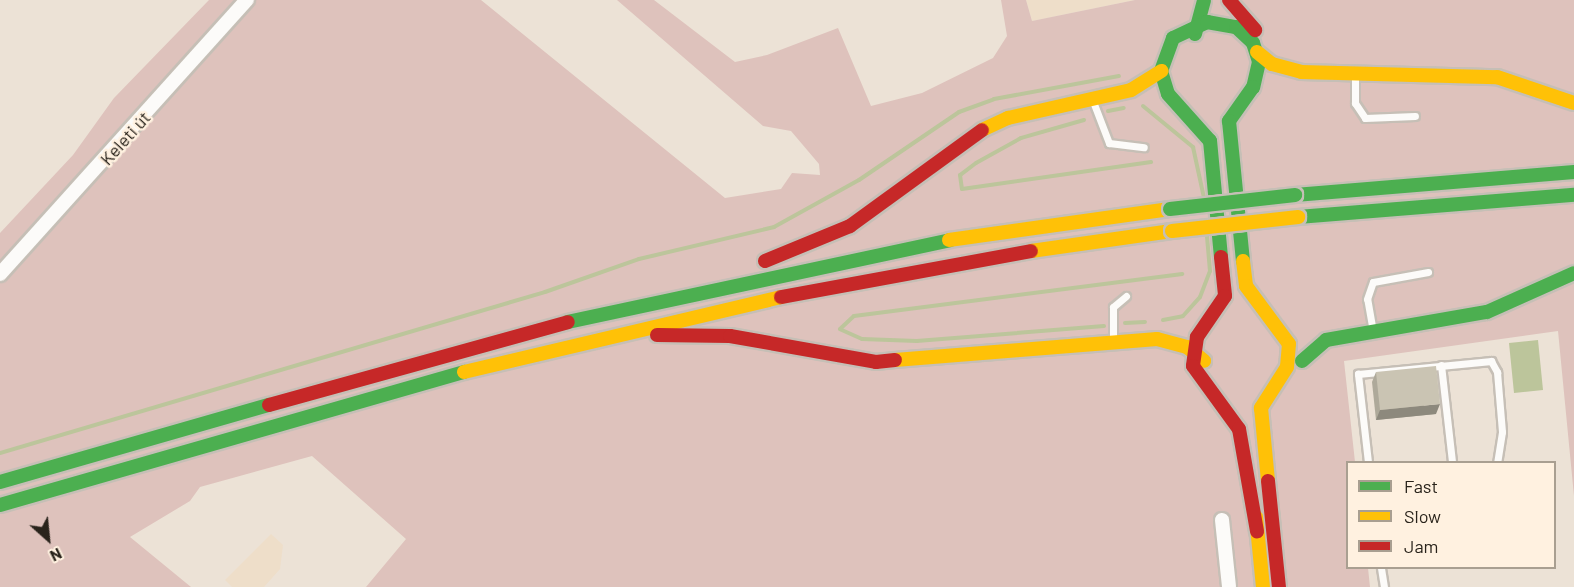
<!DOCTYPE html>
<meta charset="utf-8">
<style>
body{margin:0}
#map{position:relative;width:1574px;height:587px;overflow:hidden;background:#ece2d6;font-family:Barlow,sans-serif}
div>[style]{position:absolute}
.built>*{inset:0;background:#eedec9}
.green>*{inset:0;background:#dec2bc}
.water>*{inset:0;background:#bcc59b}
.stream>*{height:4px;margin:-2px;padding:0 2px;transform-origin:2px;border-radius:2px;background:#bcc59b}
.roads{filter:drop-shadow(2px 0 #c6bfb6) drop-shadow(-2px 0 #c6bfb6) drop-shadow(0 2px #c6bfb6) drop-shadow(0 -2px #c6bfb6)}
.lane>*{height:7px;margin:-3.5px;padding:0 3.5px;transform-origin:3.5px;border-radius:3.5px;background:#fcfbf9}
.street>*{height:14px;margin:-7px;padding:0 7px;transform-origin:7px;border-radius:7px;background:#fcfbf9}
.fast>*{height:14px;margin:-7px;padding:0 7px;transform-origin:7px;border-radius:7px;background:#4caf50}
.slow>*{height:14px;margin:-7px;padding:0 7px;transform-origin:7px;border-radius:7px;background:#ffc107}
.jam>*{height:14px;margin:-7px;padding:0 7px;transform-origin:7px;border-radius:7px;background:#c62828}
.bridges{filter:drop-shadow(2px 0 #c6bfb6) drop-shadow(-2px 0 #c6bfb6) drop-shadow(0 2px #c6bfb6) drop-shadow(0 -2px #c6bfb6)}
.fast-bridge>*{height:14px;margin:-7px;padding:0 7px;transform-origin:7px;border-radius:7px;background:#4caf50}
.slow-bridge>*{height:14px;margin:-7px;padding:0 7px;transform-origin:7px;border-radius:7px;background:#ffc107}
.wall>*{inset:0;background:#aea99a}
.shaded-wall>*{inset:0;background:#8d897d}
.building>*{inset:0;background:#cac4b3}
span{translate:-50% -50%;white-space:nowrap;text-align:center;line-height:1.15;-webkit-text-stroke:5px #fff1e0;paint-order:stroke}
.street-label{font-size:18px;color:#29231b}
.legend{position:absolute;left:1346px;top:461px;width:210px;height:108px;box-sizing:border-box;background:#fff1e0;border:2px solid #a99f91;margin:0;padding:8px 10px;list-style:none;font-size:18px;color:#29231b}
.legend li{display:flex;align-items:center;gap:12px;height:30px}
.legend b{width:30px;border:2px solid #a99f91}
.north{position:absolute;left:18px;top:509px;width:60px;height:60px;-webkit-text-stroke:4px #fff1e0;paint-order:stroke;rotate:153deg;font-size:16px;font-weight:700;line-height:24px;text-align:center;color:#29231b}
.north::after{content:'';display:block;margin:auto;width:21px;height:27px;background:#29231b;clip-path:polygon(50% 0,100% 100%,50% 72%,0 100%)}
</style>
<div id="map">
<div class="built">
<div style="clip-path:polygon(1026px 0,1135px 0,1032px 21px)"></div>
<div style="clip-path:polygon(271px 534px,283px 545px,280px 569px,264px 587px,232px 587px,225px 580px)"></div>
</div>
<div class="green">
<div style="clip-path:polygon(209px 0,481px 0,725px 198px,781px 189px,792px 173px,820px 175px,819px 164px,791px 131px,763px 126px,617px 0,654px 0,735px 62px,767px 55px,838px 28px,871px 106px,922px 93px,993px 58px,1007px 36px,1001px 0,1026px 0,1032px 21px,1135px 0,1574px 0,1574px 496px,1558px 331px,1344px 361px,1355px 462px,1348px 462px,1348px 568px,1368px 568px,1370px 587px,366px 587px,406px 539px,312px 456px,200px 487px,190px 501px,130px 537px,191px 587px,0 587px,0 233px,73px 155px,114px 98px)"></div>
</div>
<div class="water">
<div style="clip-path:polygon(1538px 340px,1543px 390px,1514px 393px,1509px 343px)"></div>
</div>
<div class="stream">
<div style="left:1143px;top:106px;width:65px;rotate:39.4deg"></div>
<div style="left:1193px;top:147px;width:52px;rotate:77.8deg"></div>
<div style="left:1108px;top:111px;width:16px;rotate:-11deg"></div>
<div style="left:1084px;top:120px;width:66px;rotate:164.1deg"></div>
<div style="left:1021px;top:138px;width:51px;rotate:150.9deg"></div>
<div style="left:976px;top:163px;width:20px;rotate:143deg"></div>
<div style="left:960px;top:175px;width:14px;rotate:82deg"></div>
<div style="left:962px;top:189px;width:191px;rotate:-8.1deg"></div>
<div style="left:1163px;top:320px;width:20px;rotate:-11deg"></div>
<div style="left:1183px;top:316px;width:25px;rotate:-48deg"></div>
<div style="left:1200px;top:297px;width:28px;rotate:-69deg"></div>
<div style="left:1210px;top:271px;width:36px;rotate:-95deg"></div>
<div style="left:1125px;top:323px;width:20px;rotate:-3deg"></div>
<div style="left:1104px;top:326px;width:188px;rotate:175.4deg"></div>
<div style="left:917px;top:341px;width:55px;rotate:-177.9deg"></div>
<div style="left:862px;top:339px;width:24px;rotate:-156deg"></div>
<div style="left:840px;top:329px;width:19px;rotate:-43deg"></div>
<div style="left:854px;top:316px;width:331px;rotate:-7.3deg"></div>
<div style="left:0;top:453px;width:568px;rotate:-16.46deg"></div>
<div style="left:545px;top:292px;width:100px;rotate:-19.3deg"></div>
<div style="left:639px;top:259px;width:139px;rotate:-13.3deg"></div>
<div style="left:774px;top:227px;width:97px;rotate:-28.9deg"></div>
<div style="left:859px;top:180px;width:121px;rotate:-34.2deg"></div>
<div style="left:959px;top:112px;width:37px;rotate:-20deg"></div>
<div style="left:994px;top:99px;width:127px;rotate:-10.4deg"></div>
</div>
<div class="roads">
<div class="lane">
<div style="left:1355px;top:77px;width:26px;rotate:90deg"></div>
<div style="left:1355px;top:103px;width:18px;rotate:56deg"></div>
<div style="left:1365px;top:118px;width:50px;rotate:-2.3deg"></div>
<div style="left:1094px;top:104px;width:42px;rotate:69deg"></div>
<div style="left:1109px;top:143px;width:35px;rotate:7deg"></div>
<div style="left:1372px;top:326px;width:27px;rotate:-100deg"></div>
<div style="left:1367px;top:299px;width:18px;rotate:-71deg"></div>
<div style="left:1373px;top:282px;width:56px;rotate:-10.3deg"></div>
<div style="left:1113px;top:339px;width:32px;rotate:-90deg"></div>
<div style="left:1113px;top:307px;width:17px;rotate:-40deg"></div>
<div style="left:1441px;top:365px;width:98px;rotate:83.5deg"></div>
<div style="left:1368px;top:462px;width:89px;rotate:-96.5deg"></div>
<div style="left:1358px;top:374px;width:134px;rotate:-5.6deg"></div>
<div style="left:1491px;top:361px;width:13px;rotate:61deg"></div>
<div style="left:1497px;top:372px;width:60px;rotate:85.2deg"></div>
<div style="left:1502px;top:432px;width:30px;rotate:99deg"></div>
<div style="left:1381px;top:568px;width:19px;rotate:81deg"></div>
</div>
<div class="street">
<div style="left:0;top:274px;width:369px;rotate:-48deg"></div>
<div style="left:1222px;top:520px;width:67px;rotate:84deg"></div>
</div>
<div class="fast">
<div style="left:1195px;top:34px;width:35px;rotate:-75deg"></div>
<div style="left:1295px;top:195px;width:280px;rotate:-4.7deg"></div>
<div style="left:1298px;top:217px;width:277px;rotate:-4.6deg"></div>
<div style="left:1221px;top:257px;width:117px;rotate:-95.4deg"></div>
<div style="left:1210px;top:141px;width:63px;rotate:-131.8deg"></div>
<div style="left:1168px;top:94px;width:24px;rotate:-107deg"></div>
<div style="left:1161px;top:71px;width:35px;rotate:-70deg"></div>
<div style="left:1173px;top:38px;width:38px;rotate:-25deg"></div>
<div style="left:1207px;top:22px;width:29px;rotate:10deg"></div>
<div style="left:1236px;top:27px;width:23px;rotate:43deg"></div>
<div style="left:1253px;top:43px;width:20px;rotate:72deg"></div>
<div style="left:1259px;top:62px;width:26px;rotate:103deg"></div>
<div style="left:1253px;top:87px;width:42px;rotate:125.2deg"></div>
<div style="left:1229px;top:121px;width:141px;rotate:84.3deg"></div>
<div style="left:568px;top:322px;width:390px;rotate:-12.1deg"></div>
<div style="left:1302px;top:361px;width:32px;rotate:-41deg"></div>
<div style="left:1326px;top:340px;width:163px;rotate:-9.9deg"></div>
<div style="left:1487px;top:312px;width:95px;rotate:-24.1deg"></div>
<div style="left:0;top:482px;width:280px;rotate:-16deg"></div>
<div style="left:0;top:505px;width:483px;rotate:-16deg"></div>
</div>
<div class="slow">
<div style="left:1257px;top:52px;width:19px;rotate:39deg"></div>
<div style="left:1272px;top:64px;width:30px;rotate:15deg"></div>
<div style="left:1301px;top:72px;width:196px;rotate:1.5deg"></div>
<div style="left:1497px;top:77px;width:81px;rotate:18.7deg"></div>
<div style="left:982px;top:130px;width:29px;rotate:-25deg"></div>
<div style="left:1008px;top:118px;width:126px;rotate:-12.8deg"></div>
<div style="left:1131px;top:90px;width:36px;rotate:-32deg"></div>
<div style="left:949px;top:240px;width:223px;rotate:-8deg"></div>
<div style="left:1031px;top:251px;width:142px;rotate:-8.1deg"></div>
<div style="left:1243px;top:261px;width:25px;rotate:83deg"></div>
<div style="left:1246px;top:286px;width:72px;rotate:53.4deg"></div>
<div style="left:1289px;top:344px;width:23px;rotate:95deg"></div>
<div style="left:1287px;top:367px;width:49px;rotate:122.4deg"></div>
<div style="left:1261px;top:408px;width:73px;rotate:84.5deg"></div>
<div style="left:895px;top:360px;width:263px;rotate:-4.6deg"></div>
<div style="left:1157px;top:339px;width:31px;rotate:15deg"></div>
<div style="left:1187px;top:347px;width:22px;rotate:39deg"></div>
<div style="left:464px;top:372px;width:326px;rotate:-13.3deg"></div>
<div style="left:1256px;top:517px;width:70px;rotate:84.3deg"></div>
</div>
<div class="jam">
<div style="left:1229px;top:0;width:40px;rotate:49deg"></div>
<div style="left:1221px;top:257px;width:39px;rotate:84deg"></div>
<div style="left:1225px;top:296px;width:50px;rotate:124.3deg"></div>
<div style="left:1197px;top:337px;width:29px;rotate:98deg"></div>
<div style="left:1193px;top:366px;width:78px;rotate:53.9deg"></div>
<div style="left:1239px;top:429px;width:104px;rotate:80deg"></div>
<div style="left:765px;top:261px;width:92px;rotate:-22.4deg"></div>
<div style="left:850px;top:226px;width:163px;rotate:-36deg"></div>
<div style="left:781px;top:297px;width:254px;rotate:-10.4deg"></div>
<div style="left:657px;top:335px;width:73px;rotate:0.8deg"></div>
<div style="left:730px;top:336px;width:148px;rotate:10.1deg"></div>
<div style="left:876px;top:362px;width:19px;rotate:-6deg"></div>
<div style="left:269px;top:405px;width:310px;rotate:-15.5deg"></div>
<div style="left:1268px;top:481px;width:107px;rotate:84.1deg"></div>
</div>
</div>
<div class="bridges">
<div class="fast-bridge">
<div style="left:1170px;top:209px;width:126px;rotate:-6.4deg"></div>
</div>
<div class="slow-bridge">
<div style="left:1172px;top:231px;width:127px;rotate:-6.3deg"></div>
</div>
</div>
<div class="wall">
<div style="clip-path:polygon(1376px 372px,1436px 414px,1376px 420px,1372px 382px)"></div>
</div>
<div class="shaded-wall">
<div style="clip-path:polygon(1440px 404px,1436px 414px,1376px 420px,1380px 410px)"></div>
</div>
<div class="building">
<div style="clip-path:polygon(1436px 366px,1440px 404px,1380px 410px,1376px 372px)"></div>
</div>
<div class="street-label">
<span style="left:125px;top:138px;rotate:-48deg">Keleti út</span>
</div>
<ul class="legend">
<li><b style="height:8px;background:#4caf50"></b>Fast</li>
<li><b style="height:8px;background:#ffc107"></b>Slow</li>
<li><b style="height:8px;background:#c62828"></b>Jam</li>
</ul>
<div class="north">N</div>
</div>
